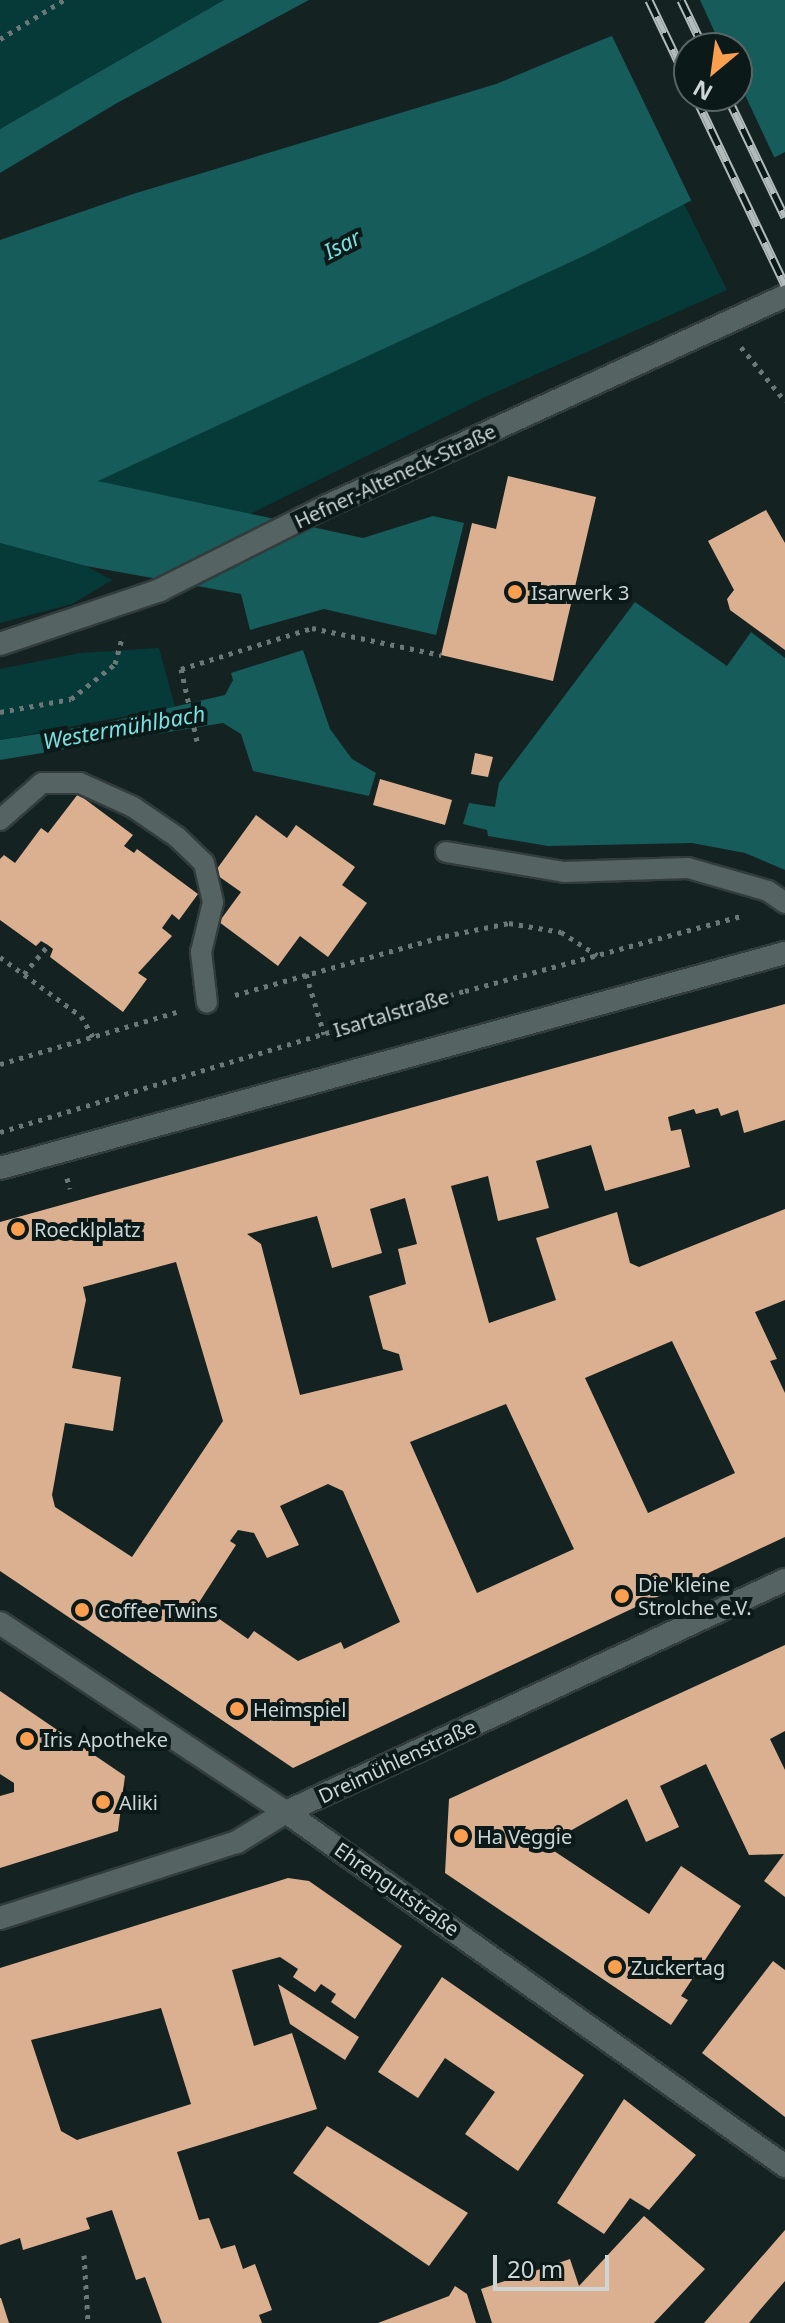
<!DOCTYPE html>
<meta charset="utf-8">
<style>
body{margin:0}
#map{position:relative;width:785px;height:2323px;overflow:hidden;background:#152222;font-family:"Noto Sans",sans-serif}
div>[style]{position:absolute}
.green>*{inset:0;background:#063a39}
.water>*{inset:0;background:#155c5b}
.pier>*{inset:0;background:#152222}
.building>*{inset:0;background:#dbb090}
.path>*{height:5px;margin-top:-2.5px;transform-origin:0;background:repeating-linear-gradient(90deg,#6c7777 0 4px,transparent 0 10px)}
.roads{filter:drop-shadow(2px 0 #333c3c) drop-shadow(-2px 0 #333c3c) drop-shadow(0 2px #333c3c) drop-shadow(0 -2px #333c3c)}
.service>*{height:20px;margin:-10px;padding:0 10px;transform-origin:10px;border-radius:10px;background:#556463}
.minor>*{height:22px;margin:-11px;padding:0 11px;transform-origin:11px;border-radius:11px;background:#556463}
.secondary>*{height:22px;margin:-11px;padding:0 11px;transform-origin:11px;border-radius:11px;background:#556463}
.rail>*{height:9px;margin-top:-4.5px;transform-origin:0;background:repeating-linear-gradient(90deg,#0c1919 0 18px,#b1bbba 0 36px);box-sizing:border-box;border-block:2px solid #b1bbba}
.dots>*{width:22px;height:22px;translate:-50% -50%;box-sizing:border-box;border:4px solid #0c1919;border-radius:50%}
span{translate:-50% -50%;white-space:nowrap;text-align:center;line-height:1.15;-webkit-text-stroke:8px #0c1919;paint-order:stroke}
.street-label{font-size:20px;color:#cdd6d5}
.poi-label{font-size:20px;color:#cdd6d5}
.left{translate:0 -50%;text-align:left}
.water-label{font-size:22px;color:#79e1df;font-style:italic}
.north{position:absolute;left:673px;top:32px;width:80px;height:80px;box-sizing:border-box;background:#0c1919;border:2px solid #596564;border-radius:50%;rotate:209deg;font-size:22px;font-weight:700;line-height:32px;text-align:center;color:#cdd6d5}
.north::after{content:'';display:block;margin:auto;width:28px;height:36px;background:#fa9f4f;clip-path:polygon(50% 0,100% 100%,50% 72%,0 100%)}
.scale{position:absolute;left:493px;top:2255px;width:116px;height:36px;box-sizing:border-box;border:4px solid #cdd6d5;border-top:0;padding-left:10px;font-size:24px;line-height:28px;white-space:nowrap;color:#cdd6d5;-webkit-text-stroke:6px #0c1919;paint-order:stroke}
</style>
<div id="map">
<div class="green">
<div style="clip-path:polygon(0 0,224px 0,0 129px)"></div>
<div style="clip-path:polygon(683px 202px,727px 290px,485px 397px,250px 514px,97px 481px,586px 255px)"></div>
<div style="clip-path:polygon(0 543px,86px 566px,112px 580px,72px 604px,0 623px)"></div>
<div style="clip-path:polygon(159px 648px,175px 707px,0 740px,0 669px,80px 653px)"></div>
</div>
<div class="water">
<div style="clip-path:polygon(224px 0,309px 0,117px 103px,0 173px,0 129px)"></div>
<div style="clip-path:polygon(evenodd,697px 0,785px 0,785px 152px,586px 255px,98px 481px,363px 538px,433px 516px,464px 523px,436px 635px,324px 609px,250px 630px,241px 594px,86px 566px,0 543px,0 240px,133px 194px,496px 84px,697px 0,689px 48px,737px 48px,737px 96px,689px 96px,689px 48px)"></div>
<div style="clip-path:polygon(635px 602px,727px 666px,751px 632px,785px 658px,785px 870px,745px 853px,692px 843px,548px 846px,488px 836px,487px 830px,463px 824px,469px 803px,495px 807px,499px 783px)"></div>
<div style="clip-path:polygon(303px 650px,330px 729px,352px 759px,376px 773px,369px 796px,253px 771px,241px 734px,223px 723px,0 760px,0 740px,100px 724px,225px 695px,233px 680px,231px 673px)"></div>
</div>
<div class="pier">
<div style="clip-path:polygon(687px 0,700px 0,722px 48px,689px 48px,689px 96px,737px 96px,737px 78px,776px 161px,692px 202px,612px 36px,571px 49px)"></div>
</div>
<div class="building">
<div style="clip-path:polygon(508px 476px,596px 497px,553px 681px,441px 655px,472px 523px,496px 529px)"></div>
<div style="clip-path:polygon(766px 510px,785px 543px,785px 650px,730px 610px,727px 599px,734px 590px,708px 541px)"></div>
<div style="clip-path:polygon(475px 753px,493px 757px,488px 777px,471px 774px)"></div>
<div style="clip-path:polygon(380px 779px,452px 800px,445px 825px,373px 805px)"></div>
<div style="clip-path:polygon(78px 794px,133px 835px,124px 846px,134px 853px,137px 849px,198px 894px,179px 920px,172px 914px,162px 928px,172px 936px,138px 973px,147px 979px,123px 1012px,50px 957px,53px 949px,48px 945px,41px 941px,36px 946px,0 920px,0 859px,4px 855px,15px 863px,41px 828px,48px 833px)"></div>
<div style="clip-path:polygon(256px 815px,287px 838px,296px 825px,355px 867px,342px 885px,367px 903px,328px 957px,300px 936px,278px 966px,219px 922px,241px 892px,214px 873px)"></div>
<div style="clip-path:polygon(evenodd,785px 1004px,785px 1120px,744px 1133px,738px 1110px,721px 1116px,718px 1108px,696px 1114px,694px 1109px,668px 1117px,671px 1131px,681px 1129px,690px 1167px,605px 1191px,591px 1145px,536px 1161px,549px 1208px,498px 1221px,488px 1176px,451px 1186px,489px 1323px,556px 1300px,536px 1238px,617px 1212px,630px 1263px,639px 1267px,785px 1209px,785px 1300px,755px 1312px,777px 1359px,770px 1361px,785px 1393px,785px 1537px,293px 1768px,0 1571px,0 1222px,785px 1004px,405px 1198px,417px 1244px,398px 1249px,406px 1284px,369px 1296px,383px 1349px,399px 1354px,403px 1370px,300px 1395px,261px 1244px,247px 1234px,317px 1216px,332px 1268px,382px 1253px,370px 1209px,405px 1198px,785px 1004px,176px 1262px,223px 1421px,132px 1557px,55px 1507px,52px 1495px,65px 1423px,113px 1431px,121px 1377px,72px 1368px,86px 1300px,83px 1287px,176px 1262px,785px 1004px,672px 1341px,735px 1473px,648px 1513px,585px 1378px,672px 1341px,785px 1004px,506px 1404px,574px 1549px,477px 1593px,410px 1442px,506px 1404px,785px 1004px,328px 1484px,343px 1491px,400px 1622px,344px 1649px,341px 1642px,298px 1661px,254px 1631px,248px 1639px,198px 1604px,236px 1545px,230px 1541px,238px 1530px,254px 1533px,267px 1558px,299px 1545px,280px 1506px,328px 1484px)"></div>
<div style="clip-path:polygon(785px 1645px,785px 1731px,770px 1739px,785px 1770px,785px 1897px,764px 1881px,784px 1854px,749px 1855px,706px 1764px,660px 1786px,679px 1827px,646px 1842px,627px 1799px,545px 1845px,649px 1914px,681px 1866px,741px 1906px,681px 1996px,688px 2000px,671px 2025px,445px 1873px,449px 1799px)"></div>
<div style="clip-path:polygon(0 1691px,125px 1776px,118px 1831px,0 1868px,0 1796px,14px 1792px,14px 1783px,0 1774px)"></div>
<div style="clip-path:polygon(evenodd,288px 1878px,309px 1881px,402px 1946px,355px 2019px,331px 2002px,336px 1994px,321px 1984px,315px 1992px,293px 1977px,298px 1969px,280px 1957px,232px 1970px,254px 2046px,292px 2033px,317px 2109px,177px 2152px,199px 2220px,209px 2218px,221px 2249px,235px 2245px,243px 2269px,255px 2264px,272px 2310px,259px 2315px,262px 2323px,162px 2323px,145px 2277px,136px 2280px,112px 2210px,86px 2218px,90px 2229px,23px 2250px,20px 2238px,0 2245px,0 1968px,288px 1878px,161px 2008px,191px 2104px,77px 2140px,61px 2131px,31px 2040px,161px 2008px)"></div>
<div style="clip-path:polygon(773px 1961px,785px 1970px,785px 2117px,702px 2053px)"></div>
<div style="clip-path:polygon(442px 1977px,584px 2075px,518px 2171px,465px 2134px,495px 2092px,445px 2058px,418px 2098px,378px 2072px)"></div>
<div style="clip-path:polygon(278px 1984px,359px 2037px,345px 2060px,290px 2024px)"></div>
<div style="clip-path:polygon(624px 2099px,696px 2155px,649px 2210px,630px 2198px,604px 2234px,557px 2203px)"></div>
<div style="clip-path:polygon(327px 2126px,468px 2213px,429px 2266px,293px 2173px)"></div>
<div style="clip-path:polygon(644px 2216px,705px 2269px,654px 2323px,492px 2323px,481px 2289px,570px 2259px,579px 2286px)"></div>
<div style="clip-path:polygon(785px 2230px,785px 2281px,759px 2311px,749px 2323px,704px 2323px)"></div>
<div style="clip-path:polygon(455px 2286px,467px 2294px,476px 2323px,378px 2323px,449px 2296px)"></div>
<div style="clip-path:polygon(0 2298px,1px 2298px,9px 2323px,0 2323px)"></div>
</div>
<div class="path">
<div style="left:0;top:39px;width:75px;rotate:-31.4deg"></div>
<div style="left:741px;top:347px;width:70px;rotate:50.8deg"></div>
<div style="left:0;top:712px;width:72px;rotate:-10.4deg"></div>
<div style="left:71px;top:699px;width:56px;rotate:-38.5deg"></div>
<div style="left:115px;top:664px;width:30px;rotate:-75deg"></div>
<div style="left:197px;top:741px;width:74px;rotate:-102.5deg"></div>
<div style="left:181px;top:669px;width:137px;rotate:-17.4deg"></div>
<div style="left:312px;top:628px;width:132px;rotate:11.8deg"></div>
<div style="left:0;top:957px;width:100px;rotate:36.1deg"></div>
<div style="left:81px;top:1016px;width:24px;rotate:60deg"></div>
<div style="left:24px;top:974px;width:38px;rotate:-50deg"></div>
<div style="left:306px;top:974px;width:63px;rotate:73.3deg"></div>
<div style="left:235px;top:995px;width:218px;rotate:-15.7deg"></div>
<div style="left:445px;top:936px;width:65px;rotate:-11.5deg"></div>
<div style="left:509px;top:923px;width:53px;rotate:9.8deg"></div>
<div style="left:561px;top:932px;width:43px;rotate:32.6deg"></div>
<div style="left:0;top:1064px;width:188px;rotate:-16.4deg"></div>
<div style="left:0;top:1132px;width:486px;rotate:-16.9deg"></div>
<div style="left:465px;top:991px;width:287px;rotate:-15.2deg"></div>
<div style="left:67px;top:1178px;width:11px;rotate:75deg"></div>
<div style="left:84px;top:2255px;width:68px;rotate:86.6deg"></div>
</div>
<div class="roads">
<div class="service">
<div style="left:0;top:820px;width:56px;rotate:-41.4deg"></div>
<div style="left:42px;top:783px;width:38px"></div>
<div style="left:80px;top:783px;width:58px;rotate:24.4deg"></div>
<div style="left:133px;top:807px;width:53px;rotate:34.3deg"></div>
<div style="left:177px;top:837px;width:37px;rotate:44deg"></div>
<div style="left:204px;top:863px;width:40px;rotate:77deg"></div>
<div style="left:213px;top:902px;width:51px;rotate:103.5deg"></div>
<div style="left:201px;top:952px;width:51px;rotate:83.3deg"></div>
<div style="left:446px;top:852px;width:120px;rotate:9.6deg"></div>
<div style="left:564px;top:872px;width:124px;rotate:-1.8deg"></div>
<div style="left:688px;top:868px;width:83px;rotate:16deg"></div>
<div style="left:768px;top:891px;width:21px;rotate:35deg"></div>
</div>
<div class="minor">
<div style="left:0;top:644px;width:169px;rotate:-18.6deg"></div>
<div style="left:160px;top:590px;width:187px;rotate:-26.7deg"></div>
<div style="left:327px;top:506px;width:504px;rotate:-24.63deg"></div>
<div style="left:0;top:1623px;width:343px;rotate:33.5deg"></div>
<div style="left:286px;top:1812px;width:612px;rotate:35.35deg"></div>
<div style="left:0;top:1918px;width:249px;rotate:-17.8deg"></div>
<div style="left:237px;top:1842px;width:57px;rotate:-31.5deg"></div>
<div style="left:286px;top:1812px;width:550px;rotate:-24.94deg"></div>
</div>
<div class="secondary">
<div style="left:0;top:1168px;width:814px;rotate:-15.32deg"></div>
</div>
</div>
<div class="rail">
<div style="left:649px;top:0;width:93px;rotate:64.5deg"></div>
<div style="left:681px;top:0;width:53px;rotate:64.4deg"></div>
<div style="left:695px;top:96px;width:209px;rotate:64.5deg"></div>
<div style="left:727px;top:96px;width:134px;rotate:64.4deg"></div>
</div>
<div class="dots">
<div style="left:515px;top:592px;background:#fa9f4f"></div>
<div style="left:18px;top:1229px;background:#fa9f4f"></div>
<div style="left:622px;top:1596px;background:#fa9f4f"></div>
<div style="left:82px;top:1610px;background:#fa9f4f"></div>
<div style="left:237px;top:1709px;background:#fa9f4f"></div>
<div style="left:27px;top:1739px;background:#fa9f4f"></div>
<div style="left:103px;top:1802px;background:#fa9f4f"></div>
<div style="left:461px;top:1836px;background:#fa9f4f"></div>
<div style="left:615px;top:1967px;background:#fa9f4f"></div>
</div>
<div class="street-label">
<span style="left:395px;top:476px;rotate:-25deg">Hefner-Alteneck-Straße</span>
<span style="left:391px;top:1013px;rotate:-17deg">Isartalstraße</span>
<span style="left:397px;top:1761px;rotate:-25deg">Dreimühlenstraße</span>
<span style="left:397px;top:1889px;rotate:35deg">Ehrengutstraße</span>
</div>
<div class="poi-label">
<span class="left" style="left:531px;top:592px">Isarwerk 3</span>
<span class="left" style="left:34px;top:1229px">Roecklplatz</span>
<span class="left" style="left:638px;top:1596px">Die kleine<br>Strolche e.V.</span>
<span class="left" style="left:98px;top:1610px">Coffee Twins</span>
<span class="left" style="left:253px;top:1709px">Heimspiel</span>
<span class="left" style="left:43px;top:1739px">Iris Apotheke</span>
<span class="left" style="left:119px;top:1802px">Aliki</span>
<span class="left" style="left:477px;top:1836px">Ha Veggie</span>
<span class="left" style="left:631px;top:1967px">Zuckertag</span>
</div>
<div class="water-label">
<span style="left:342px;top:244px;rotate:-27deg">Isar</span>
<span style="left:124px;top:727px;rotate:-10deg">Westermühlbach</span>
</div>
<div class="north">N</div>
<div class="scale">20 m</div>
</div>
